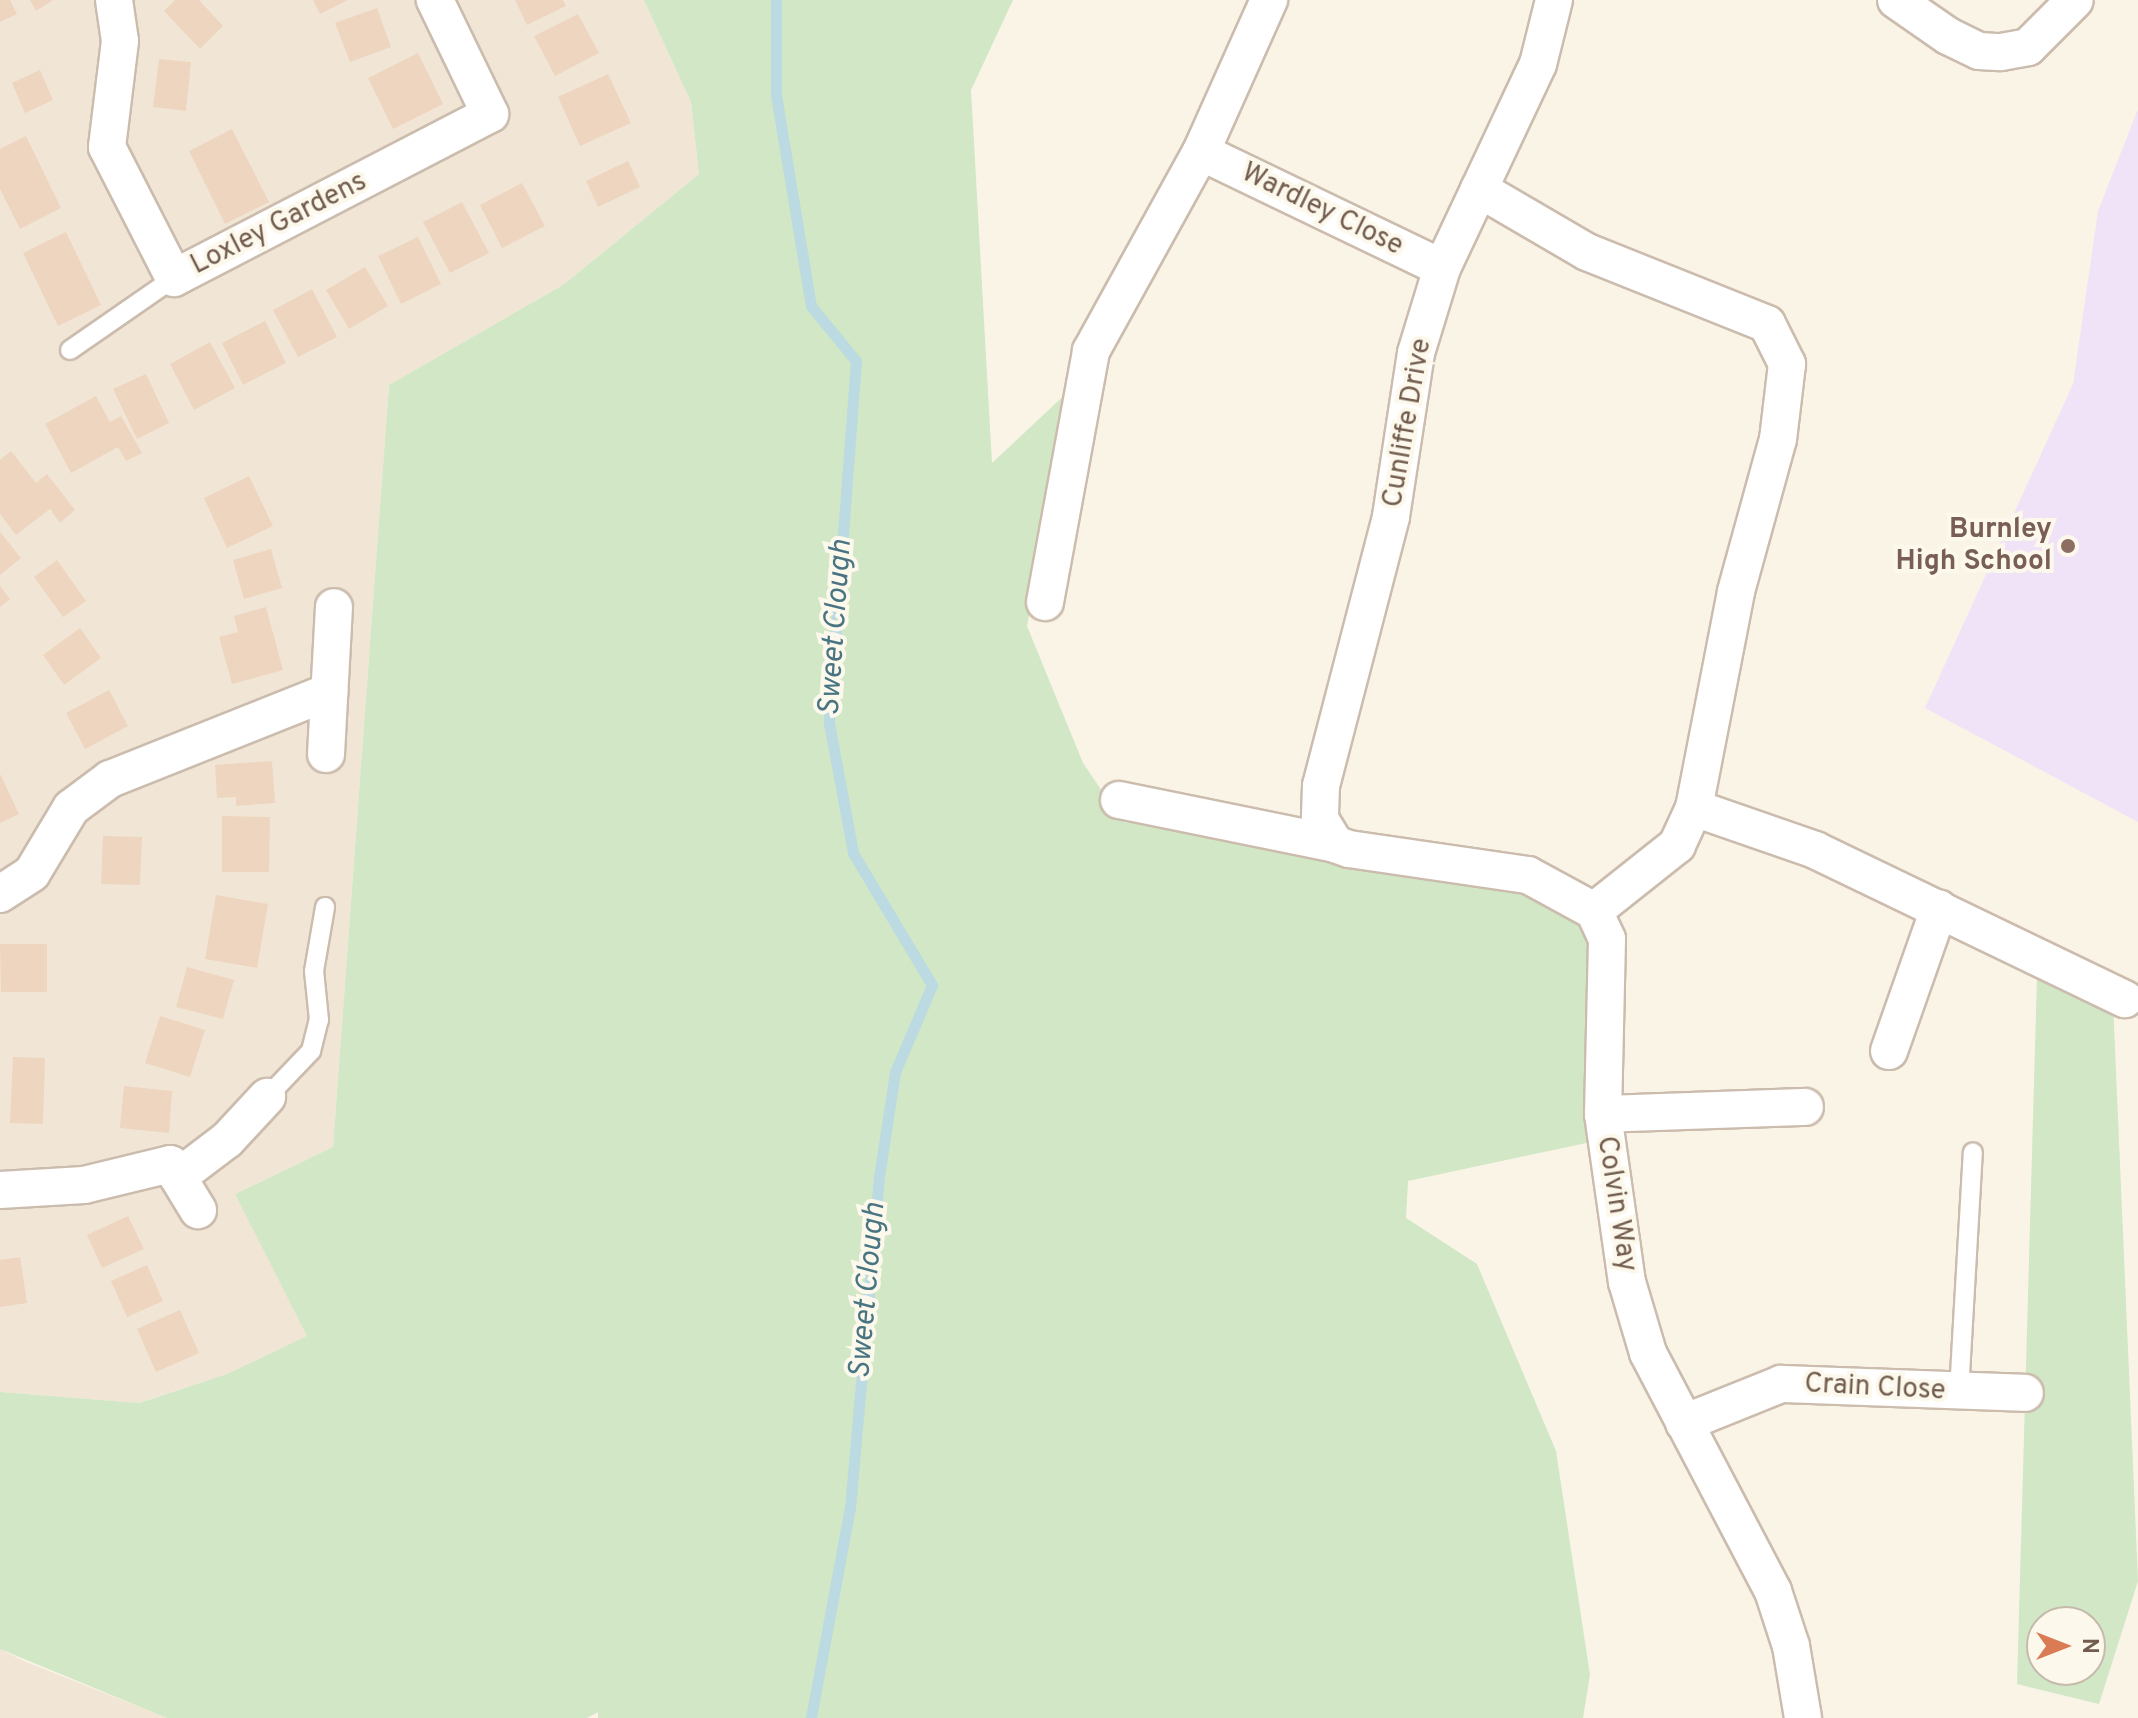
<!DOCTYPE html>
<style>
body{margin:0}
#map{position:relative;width:2138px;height:1718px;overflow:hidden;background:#faf4e6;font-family:Overpass,sans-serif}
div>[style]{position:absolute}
.residential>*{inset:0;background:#f1e6d5}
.education>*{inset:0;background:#f1e3f7}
.green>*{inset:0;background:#d1e7c6}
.stream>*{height:11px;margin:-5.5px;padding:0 5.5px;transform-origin:5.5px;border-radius:5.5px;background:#bcdae2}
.building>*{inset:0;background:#edd5c0}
.roads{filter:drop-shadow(2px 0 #cbbcad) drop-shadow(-2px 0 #cbbcad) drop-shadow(0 2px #cbbcad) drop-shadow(0 -2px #cbbcad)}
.service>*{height:18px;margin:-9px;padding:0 9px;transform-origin:9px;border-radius:9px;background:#fff}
.minor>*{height:36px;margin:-18px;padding:0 18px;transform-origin:18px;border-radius:18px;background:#fff}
.dots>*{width:22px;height:22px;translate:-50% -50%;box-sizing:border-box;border:4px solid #fdf8ec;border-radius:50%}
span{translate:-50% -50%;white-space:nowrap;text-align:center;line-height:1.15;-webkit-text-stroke:8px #fdf8ec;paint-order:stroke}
.street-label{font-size:28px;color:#715c4d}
.education-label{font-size:28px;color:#785e54;font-weight:700}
.right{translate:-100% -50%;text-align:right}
.water-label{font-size:30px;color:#497583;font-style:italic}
.north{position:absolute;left:2026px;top:1606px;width:80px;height:80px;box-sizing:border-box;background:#fdf8ec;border:2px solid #c5baac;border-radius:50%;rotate:90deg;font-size:22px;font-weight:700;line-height:32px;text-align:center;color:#715c4d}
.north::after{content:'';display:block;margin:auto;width:28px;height:36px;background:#d97c56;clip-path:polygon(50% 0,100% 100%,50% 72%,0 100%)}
</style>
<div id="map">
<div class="residential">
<div style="clip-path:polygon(0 0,644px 0,691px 102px,699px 174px,563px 285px,389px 385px,333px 1147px,235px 1194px,308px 1336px,227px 1374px,138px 1403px,0 1392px)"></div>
<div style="clip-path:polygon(0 1649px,24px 1661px,167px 1718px,0 1718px)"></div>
</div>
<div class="education">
<div style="clip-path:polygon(2138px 109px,2138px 822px,1925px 708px,2073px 384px,2098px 211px)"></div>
</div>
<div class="green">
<div style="clip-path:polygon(644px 0,1013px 0,971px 90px,992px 463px,1072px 388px,1027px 626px,1083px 763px,1123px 822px,1528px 875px,1594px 911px,1591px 1142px,1408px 1181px,1406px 1218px,1477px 1264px,1556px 1451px,1590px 1675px,1583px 1718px,598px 1718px,598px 1712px,587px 1718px,167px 1718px,0 1649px,0 1392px,139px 1403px,227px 1374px,307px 1336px,235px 1194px,333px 1147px,389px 385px,563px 285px,699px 174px,691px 102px)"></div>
<div style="clip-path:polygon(evenodd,2037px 977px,2113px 1002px,2138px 1581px,2099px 1704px,2017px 1684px,2037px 977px,2042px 1622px,2090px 1622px,2090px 1670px,2042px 1670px,2042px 1622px)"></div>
</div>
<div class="stream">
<div style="left:776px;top:0;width:95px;rotate:90deg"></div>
<div style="left:776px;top:95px;width:214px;rotate:80.6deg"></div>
<div style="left:811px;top:306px;width:71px;rotate:50.7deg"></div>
<div style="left:856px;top:361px;width:363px;rotate:94.3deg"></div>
<div style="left:829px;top:723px;width:132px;rotate:79.5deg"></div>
<div style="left:853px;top:853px;width:154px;rotate:59.1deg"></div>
<div style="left:932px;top:985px;width:95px;rotate:113deg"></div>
<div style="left:895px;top:1072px;width:106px;rotate:98.7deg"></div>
<div style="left:879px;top:1177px;width:331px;rotate:95deg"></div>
<div style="left:850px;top:1507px;width:215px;rotate:100.5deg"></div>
</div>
<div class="building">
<div style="clip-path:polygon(0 0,10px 0,17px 14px,0 22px)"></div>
<div style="clip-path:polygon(30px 0,53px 0,36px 11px)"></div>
<div style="clip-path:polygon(175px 0,199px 0,223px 26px,200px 49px,164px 11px)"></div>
<div style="clip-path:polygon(313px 0,348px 0,320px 14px)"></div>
<div style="clip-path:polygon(515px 0,563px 0,566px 6px,527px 25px)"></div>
<div style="clip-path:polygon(377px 8px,391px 47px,350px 62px,335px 23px)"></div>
<div style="clip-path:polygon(578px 14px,599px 53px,555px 76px,534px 36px)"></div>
<div style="clip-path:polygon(418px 53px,443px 104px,393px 129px,368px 78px)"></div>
<div style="clip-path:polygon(159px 59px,191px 62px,186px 111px,153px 107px)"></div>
<div style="clip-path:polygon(40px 70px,53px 100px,25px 113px,12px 83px)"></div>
<div style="clip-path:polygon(608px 74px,631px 123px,580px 146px,558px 97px)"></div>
<div style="clip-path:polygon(232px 129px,269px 202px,225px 224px,189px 151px)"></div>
<div style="clip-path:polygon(26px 136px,61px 208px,20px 229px,0 189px,0 149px)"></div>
<div style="clip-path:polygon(628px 161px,640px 187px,598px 207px,586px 181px)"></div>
<div style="clip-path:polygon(522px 183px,545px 226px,502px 248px,480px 205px)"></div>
<div style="clip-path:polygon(462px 202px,489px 253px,450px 273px,423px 222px)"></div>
<div style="clip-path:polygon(66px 232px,101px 305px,58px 326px,23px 253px)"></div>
<div style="clip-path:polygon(418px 237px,441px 284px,401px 304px,378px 256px)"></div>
<div style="clip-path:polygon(365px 267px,388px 306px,349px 329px,326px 290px)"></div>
<div style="clip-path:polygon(312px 289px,337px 337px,298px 357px,273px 310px)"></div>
<div style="clip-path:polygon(265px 321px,286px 363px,243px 385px,222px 343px)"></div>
<div style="clip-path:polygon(210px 342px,235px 388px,194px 410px,170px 364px)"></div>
<div style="clip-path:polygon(146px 374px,169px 423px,137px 439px,113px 389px)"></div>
<div style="clip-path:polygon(96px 396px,110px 422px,121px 416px,142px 453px,126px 461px,118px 447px,71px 473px,45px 424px)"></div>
<div style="clip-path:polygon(11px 451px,36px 483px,47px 474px,75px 510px,60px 523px,50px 509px,16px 535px,0 514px,0 460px)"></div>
<div style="clip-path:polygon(249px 476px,273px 526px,227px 548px,204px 498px)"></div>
<div style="clip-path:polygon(0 532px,21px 558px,0 575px)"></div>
<div style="clip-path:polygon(271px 549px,282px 588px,244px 599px,233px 560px)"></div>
<div style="clip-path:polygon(57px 560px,86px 601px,63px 617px,34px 577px)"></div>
<div style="clip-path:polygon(0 586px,10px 599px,0 607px)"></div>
<div style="clip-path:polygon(266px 607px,283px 670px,232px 684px,219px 637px,238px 632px,234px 616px)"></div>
<div style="clip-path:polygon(80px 628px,101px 658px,64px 685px,43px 655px)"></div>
<div style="clip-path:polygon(109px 690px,128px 726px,85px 749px,66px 713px)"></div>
<div style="clip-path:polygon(272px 761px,275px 803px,236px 806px,236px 797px,217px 798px,215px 765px)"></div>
<div style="clip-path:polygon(0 774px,19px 814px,0 823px)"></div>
<div style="clip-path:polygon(222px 816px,270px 817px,269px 872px,222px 872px)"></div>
<div style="clip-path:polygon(103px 836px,142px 837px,140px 885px,101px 884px)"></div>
<div style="clip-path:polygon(216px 895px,268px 904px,257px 968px,205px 959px)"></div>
<div style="clip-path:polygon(0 944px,47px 944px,47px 992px,1px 992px)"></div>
<div style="clip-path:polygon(187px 967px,234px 980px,223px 1019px,176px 1007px)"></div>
<div style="clip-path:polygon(160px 1016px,205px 1030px,190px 1077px,145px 1063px)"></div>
<div style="clip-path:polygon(13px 1057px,45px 1058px,43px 1124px,10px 1123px)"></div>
<div style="clip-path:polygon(124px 1086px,172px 1091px,169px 1133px,120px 1128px)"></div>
<div style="clip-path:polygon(128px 1216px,144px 1249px,102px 1268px,87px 1235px)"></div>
<div style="clip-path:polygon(20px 1257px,27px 1303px,0 1307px,0 1260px)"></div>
<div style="clip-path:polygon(147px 1265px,163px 1301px,127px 1317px,111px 1281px)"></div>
<div style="clip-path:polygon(180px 1310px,199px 1353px,156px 1372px,137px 1329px)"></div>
</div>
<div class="roads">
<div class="service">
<div style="left:70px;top:350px;width:126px;rotate:-34.7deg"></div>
<div style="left:267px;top:1097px;width:64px;rotate:-46.3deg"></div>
<div style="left:311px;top:1051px;width:32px;rotate:-76deg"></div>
<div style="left:319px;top:1020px;width:49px;rotate:-95.8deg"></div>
<div style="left:314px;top:971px;width:65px;rotate:-80.2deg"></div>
<div style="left:1959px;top:1392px;width:240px;rotate:-86.7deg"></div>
</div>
<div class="minor">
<div style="left:114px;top:0;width:41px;rotate:81.7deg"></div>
<div style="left:120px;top:41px;width:107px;rotate:97deg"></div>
<div style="left:107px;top:147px;width:147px;rotate:62.9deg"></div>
<div style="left:174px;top:278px;width:356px;rotate:-27.4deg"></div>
<div style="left:490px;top:114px;width:127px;rotate:-115.8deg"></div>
<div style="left:1554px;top:0;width:66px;rotate:104deg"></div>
<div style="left:1538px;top:64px;width:225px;rotate:115.2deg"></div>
<div style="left:1442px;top:268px;width:89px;rotate:107deg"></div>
<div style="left:1416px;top:353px;width:166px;rotate:98.7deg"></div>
<div style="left:1391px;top:517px;width:278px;rotate:104.6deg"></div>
<div style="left:1321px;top:786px;width:33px;rotate:92deg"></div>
<div style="left:1320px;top:819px;width:29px;rotate:59deg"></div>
<div style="left:1335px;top:844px;width:15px;rotate:20deg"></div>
<div style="left:1349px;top:849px;width:181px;rotate:8.3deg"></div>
<div style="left:1528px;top:875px;width:75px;rotate:28.6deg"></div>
<div style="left:1594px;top:911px;width:31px;rotate:65deg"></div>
<div style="left:1607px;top:939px;width:175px;rotate:91.3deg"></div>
<div style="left:1603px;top:1114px;width:170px;rotate:81.9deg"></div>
<div style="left:1627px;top:1282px;width:74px;rotate:73.5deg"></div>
<div style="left:1648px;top:1353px;width:269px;rotate:62.3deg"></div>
<div style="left:1773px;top:1591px;width:58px;rotate:71.9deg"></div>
<div style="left:1791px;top:1646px;width:73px;rotate:80.5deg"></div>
<div style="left:1896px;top:0;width:63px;rotate:34.7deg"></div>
<div style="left:1948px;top:36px;width:34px;rotate:26deg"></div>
<div style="left:1979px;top:51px;width:22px;rotate:3deg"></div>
<div style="left:2001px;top:52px;width:27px;rotate:-10deg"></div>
<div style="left:2028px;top:47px;width:66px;rotate:-45deg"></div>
<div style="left:1201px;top:152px;width:267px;rotate:25.7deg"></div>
<div style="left:1479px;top:189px;width:125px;rotate:30.3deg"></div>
<div style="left:1587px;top:252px;width:194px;rotate:21.8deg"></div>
<div style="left:1767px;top:324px;width:45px;rotate:63.4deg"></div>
<div style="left:1787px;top:364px;width:76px;rotate:96.8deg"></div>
<div style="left:1778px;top:439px;width:159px;rotate:105.4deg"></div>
<div style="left:1736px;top:592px;width:220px;rotate:101deg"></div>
<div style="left:1694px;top:808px;width:41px;rotate:114.7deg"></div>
<div style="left:1677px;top:845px;width:106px;rotate:141.5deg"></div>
<div style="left:1045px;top:602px;width:255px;rotate:-79.6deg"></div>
<div style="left:1091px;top:351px;width:227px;rotate:-61.1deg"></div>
<div style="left:1201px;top:152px;width:167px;rotate:-65.9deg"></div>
<div style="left:326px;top:754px;width:147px;rotate:-86.9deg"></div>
<div style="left:1119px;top:800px;width:220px;rotate:11.5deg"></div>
<div style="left:1694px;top:808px;width:128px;rotate:19.1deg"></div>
<div style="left:1815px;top:850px;width:344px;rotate:25.7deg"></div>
<div style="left:0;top:894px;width:38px;rotate:-33deg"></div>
<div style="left:32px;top:873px;width:76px;rotate:-59deg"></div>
<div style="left:71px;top:808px;width:49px;rotate:-36.6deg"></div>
<div style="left:110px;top:779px;width:236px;rotate:-21.7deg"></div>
<div style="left:1889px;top:1051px;width:151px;rotate:-70.6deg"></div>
<div style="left:1603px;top:1114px;width:202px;rotate:-2deg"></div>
<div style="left:178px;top:1177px;width:61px;rotate:-37.1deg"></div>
<div style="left:227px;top:1140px;width:59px;rotate:-47.1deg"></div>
<div style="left:0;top:1190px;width:84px;rotate:-3.4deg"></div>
<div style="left:84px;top:1185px;width:89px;rotate:-13.7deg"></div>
<div style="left:170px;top:1164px;width:54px;rotate:58.7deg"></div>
<div style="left:1684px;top:1423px;width:105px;rotate:-21.9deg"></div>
<div style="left:1781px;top:1384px;width:244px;rotate:2.1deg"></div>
</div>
</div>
<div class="dots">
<div style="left:2068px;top:546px;background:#8d6e63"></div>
</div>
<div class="street-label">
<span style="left:1322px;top:210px;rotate:26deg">Wardley Close</span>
<span style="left:279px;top:224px;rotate:-27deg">Loxley Gardens</span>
<span style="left:1408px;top:423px;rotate:-80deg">Cunliffe Drive</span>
<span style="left:1616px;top:1204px;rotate:81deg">Colvin Way</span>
<span style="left:1875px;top:1388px;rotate:3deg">Crain Close</span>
</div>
<div class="education-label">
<span class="right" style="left:2052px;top:546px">Burnley<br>High School</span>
</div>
<div class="water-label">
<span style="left:837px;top:628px;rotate:-86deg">Sweet Clough</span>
<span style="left:869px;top:1291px;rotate:-85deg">Sweet Clough</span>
</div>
<div class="north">N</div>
</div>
